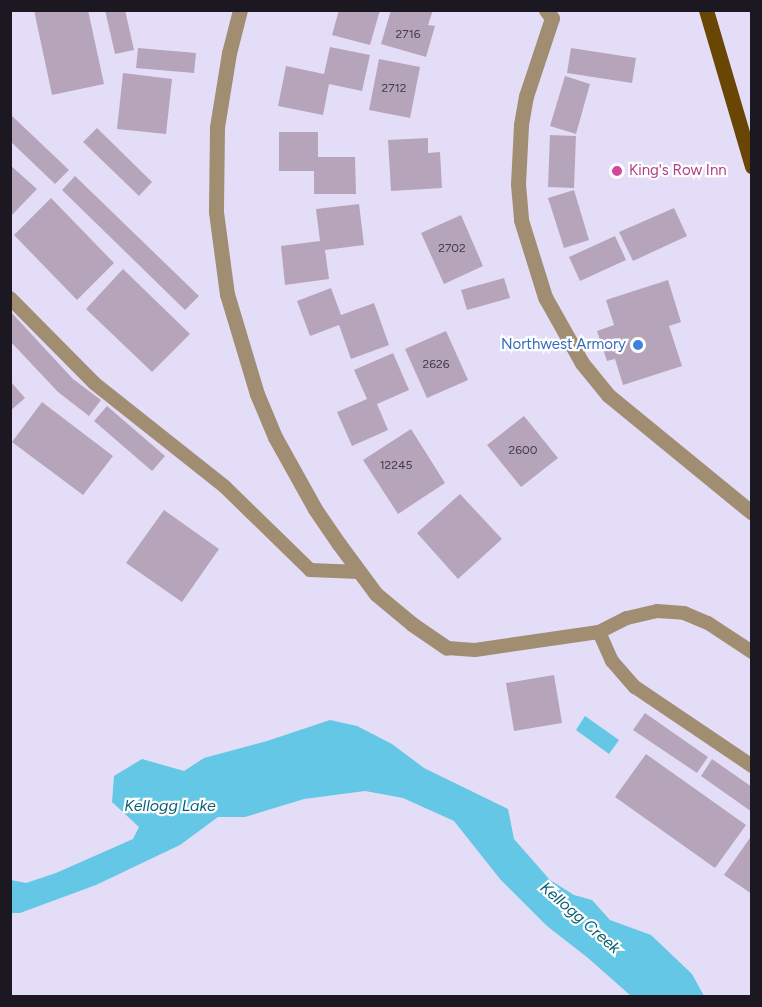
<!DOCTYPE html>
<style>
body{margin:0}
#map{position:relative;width:762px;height:1007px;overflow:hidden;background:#e4ddf7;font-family:Figtree,sans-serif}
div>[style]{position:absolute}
.water>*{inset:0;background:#63c7e5}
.building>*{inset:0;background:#b6a5ba}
.service>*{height:14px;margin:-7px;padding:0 7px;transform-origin:7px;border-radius:7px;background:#a18d71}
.minor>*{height:15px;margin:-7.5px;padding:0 7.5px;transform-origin:7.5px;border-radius:7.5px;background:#a18d71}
.primary>*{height:15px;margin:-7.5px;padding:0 7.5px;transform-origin:7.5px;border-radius:7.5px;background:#694604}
.dots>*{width:16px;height:16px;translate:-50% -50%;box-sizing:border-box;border:3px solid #fff;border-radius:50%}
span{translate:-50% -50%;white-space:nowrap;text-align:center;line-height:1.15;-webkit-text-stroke:4.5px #fff;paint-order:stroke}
.number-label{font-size:12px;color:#423b47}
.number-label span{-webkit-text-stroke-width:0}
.hotel-label{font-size:15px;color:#b23c85}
.left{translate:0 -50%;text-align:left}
.shop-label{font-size:15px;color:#366cbe}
.right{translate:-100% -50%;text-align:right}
.water-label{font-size:16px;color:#085f74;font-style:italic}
.frame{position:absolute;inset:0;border:12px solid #1b1821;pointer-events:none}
</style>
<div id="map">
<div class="water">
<div style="clip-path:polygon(585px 716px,619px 740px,609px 754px,576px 730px)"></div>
<div style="clip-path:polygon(330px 720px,357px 726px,392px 744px,424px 768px,508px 809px,514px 839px,550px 880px,574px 895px,592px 900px,610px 920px,651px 935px,692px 974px,704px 996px,631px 996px,588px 958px,547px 926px,500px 879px,454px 821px,403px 798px,365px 791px,304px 799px,245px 817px,218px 817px,180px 845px,96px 885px,20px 913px,11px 913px,11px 880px,26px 883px,56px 873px,133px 839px,139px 827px,112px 802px,114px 776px,142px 759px,184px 771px,204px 758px,267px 741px)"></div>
</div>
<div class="building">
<div style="clip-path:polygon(34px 10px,88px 10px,104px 84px,52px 95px)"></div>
<div style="clip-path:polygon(105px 10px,125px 10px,134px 50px,115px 54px)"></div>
<div style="clip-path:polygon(339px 10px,380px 10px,370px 45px,332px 35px)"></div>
<div style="clip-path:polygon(391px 10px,433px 10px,428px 25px,435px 26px,426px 57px,381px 44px)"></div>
<div style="clip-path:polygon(330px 47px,370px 55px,362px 91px,329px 84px,323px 115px,278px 106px,286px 66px,324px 74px)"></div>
<div style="clip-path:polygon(138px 48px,196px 53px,194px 73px,136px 68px)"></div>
<div style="clip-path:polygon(571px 48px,636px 58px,632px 83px,567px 73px)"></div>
<div style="clip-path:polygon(379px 59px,420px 67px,410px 118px,369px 110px)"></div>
<div style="clip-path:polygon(123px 73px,172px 79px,166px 134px,117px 129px)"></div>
<div style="clip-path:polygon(565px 76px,590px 84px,576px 134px,550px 126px)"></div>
<div style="clip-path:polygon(10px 114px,69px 170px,55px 184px,10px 141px)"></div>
<div style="clip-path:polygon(97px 128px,152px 182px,139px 196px,83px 142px)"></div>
<div style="clip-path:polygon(279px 132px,318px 132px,318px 157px,355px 157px,356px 194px,314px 194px,314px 171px,279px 171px)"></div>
<div style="clip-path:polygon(550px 135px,576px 136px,574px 188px,548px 187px)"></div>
<div style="clip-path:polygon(428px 138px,428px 153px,440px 152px,442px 188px,391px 191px,388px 140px)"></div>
<div style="clip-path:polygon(10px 165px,37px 189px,10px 217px)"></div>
<div style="clip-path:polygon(75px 176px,199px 296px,185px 310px,62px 190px)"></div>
<div style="clip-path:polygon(574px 190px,589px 240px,564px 248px,548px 198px)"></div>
<div style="clip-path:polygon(51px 198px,114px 263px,77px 300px,14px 235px)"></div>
<div style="clip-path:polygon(359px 204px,364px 245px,325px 250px,329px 279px,285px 285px,281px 246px,320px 241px,316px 209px)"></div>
<div style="clip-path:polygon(674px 208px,687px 236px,633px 261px,619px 232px)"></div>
<div style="clip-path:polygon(461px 215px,483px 266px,444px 284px,421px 233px)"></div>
<div style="clip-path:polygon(615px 236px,626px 260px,580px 281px,569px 257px)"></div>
<div style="clip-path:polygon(123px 269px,190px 334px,152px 372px,86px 309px)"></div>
<div style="clip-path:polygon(504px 278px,510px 298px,467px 310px,461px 290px)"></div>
<div style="clip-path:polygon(668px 280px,681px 322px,669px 326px,682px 366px,623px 385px,615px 359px,607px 361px,597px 331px,614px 325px,606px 300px)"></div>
<div style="clip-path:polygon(331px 288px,341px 315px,374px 303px,389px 345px,351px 359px,339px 325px,310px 336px,297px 301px)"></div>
<div style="clip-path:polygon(10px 311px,73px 379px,101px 400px,89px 416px,58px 392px,10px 341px)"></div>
<div style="clip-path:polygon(446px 331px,468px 380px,427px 398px,405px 349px)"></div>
<div style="clip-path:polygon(393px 353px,409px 390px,377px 404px,388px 430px,352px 446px,337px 412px,367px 399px,354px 370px)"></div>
<div style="clip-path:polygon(10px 381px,25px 398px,10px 411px)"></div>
<div style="clip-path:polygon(42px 402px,113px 456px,83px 495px,12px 442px)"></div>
<div style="clip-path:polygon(107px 406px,165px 456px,152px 471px,94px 421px)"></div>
<div style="clip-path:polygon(524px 416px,558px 458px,521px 487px,487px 445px)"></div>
<div style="clip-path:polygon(411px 429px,445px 483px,398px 514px,363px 460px)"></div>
<div style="clip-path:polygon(460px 494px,502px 539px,458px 579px,417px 533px)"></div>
<div style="clip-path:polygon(164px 510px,219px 549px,182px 602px,126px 563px)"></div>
<div style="clip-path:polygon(554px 675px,562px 723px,514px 731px,506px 683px)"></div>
<div style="clip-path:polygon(645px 713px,708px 757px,697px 773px,633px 730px)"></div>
<div style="clip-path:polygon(646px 754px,746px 825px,715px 868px,615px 797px)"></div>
<div style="clip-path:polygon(712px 759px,752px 787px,752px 812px,701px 776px)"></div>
<div style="clip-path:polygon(752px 835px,752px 894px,724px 875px)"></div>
</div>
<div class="service">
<div style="left:10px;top:298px;width:120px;rotate:45.3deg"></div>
<div style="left:94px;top:383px;width:167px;rotate:38.4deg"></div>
<div style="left:225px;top:487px;width:119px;rotate:44.3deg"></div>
<div style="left:310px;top:570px;width:50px;rotate:2.3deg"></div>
<div style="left:599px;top:632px;width:32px;rotate:66deg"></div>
<div style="left:612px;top:661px;width:35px;rotate:49deg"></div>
<div style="left:635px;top:687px;width:141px;rotate:34deg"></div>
<div style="left:447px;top:648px;width:28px;rotate:4deg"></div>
<div style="left:475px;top:650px;width:125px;rotate:-8.3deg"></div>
<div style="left:599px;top:632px;width:31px;rotate:-27deg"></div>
<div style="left:627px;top:618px;width:31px;rotate:-13deg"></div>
<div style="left:657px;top:611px;width:27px;rotate:4deg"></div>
<div style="left:684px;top:613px;width:26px;rotate:23deg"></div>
<div style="left:708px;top:623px;width:53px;rotate:33.4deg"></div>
</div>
<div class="minor">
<div style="left:240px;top:10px;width:44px;rotate:104.3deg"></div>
<div style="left:229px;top:53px;width:75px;rotate:99.2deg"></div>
<div style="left:217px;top:127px;width:85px;rotate:90.7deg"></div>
<div style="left:216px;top:212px;width:83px;rotate:82.4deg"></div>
<div style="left:227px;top:294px;width:104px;rotate:73.3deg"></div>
<div style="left:257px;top:394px;width:47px;rotate:67.3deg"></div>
<div style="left:275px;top:437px;width:82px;rotate:60.9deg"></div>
<div style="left:315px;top:509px;width:42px;rotate:55.6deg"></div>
<div style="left:339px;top:544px;width:62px;rotate:53.5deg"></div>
<div style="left:376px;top:594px;width:47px;rotate:39.8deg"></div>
<div style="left:412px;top:624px;width:42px;rotate:34.4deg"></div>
<div style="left:546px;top:10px;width:10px;rotate:53deg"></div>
<div style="left:552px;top:18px;width:82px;rotate:108.4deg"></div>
<div style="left:526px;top:96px;width:29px;rotate:100deg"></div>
<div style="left:521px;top:125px;width:59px;rotate:92.9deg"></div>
<div style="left:518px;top:184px;width:36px;rotate:85deg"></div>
<div style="left:521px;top:220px;width:81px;rotate:72.7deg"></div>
<div style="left:545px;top:297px;width:76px;rotate:60.7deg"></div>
<div style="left:582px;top:363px;width:41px;rotate:50.9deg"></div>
<div style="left:608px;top:395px;width:186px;rotate:39.3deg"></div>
</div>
<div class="primary">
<div style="left:706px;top:10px;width:163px;rotate:73.6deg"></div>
</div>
<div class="dots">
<div style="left:617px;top:171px;background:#d1479c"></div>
<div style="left:638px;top:345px;background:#3f7fe0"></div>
</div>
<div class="number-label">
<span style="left:408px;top:35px">2716</span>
<span style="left:394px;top:89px">2712</span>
<span style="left:452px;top:249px">2702</span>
<span style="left:436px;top:365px">2626</span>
<span style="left:523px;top:451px">2600</span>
<span style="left:396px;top:466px">12245</span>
</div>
<div class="hotel-label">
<span class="left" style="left:629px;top:171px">King's Row Inn</span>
</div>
<div class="shop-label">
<span class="right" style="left:626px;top:345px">Northwest Armory</span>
</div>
<div class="water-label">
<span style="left:170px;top:806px">Kellogg Lake</span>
<span style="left:580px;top:918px;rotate:41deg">Kellogg Creek</span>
</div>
<div class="frame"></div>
</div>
